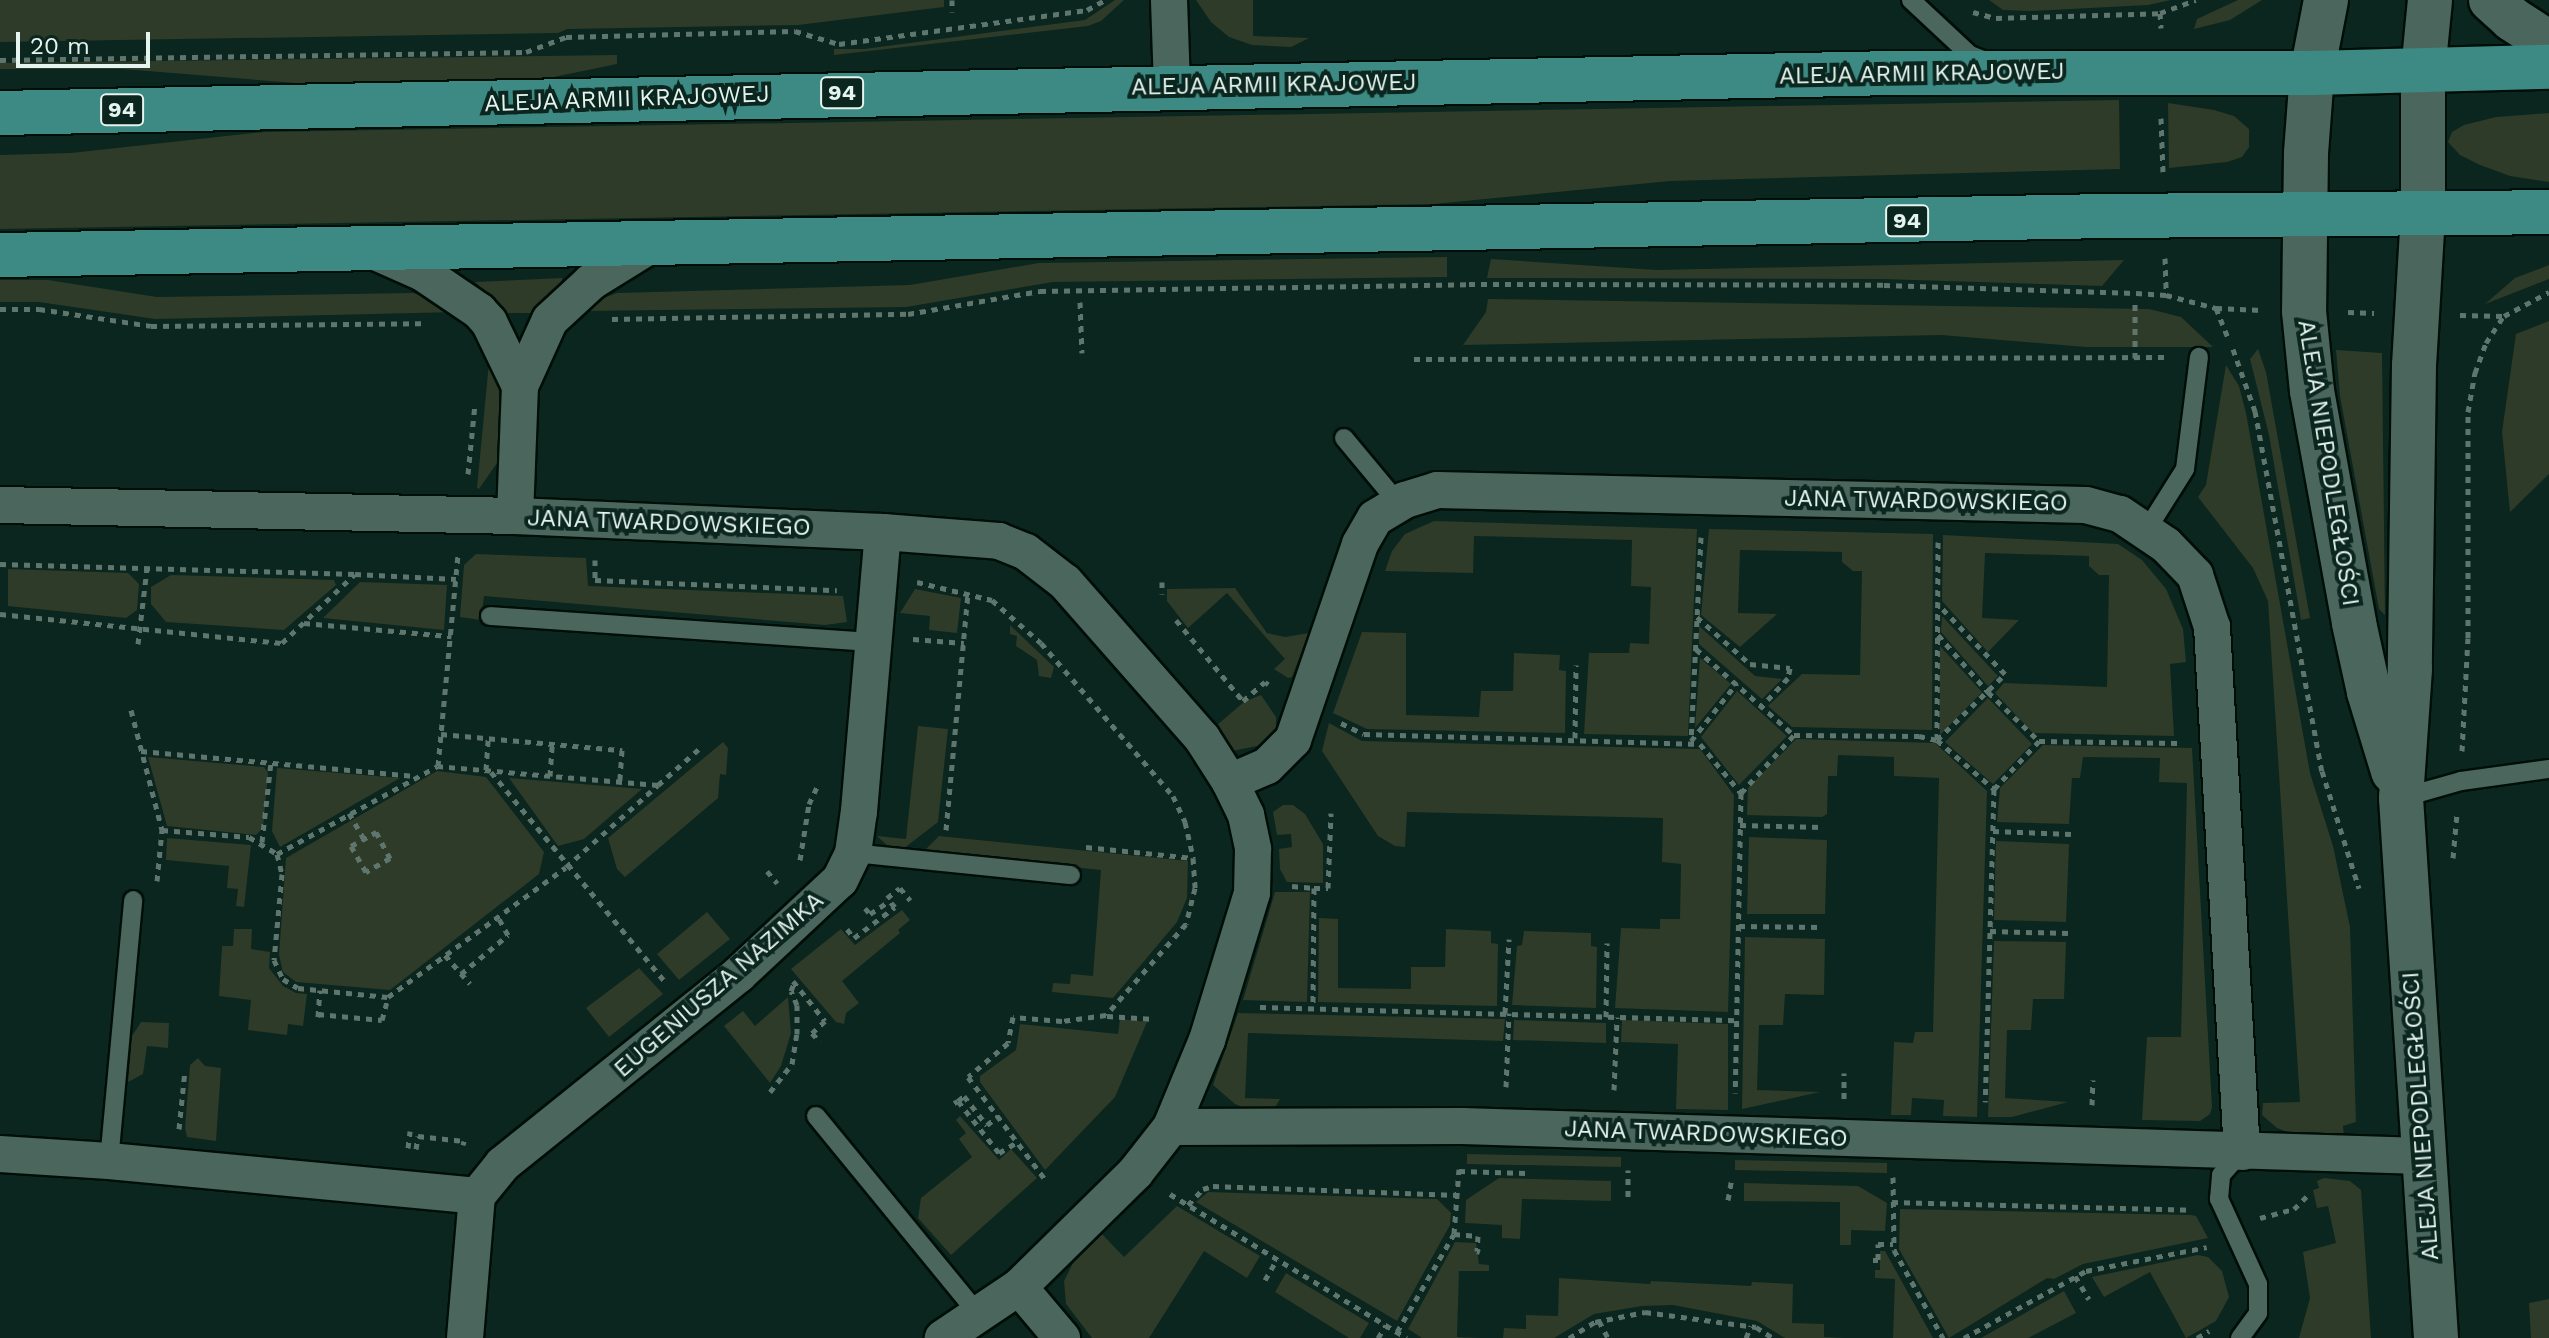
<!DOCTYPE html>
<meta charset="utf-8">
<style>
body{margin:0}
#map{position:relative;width:2549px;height:1338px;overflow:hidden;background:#0b261e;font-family:"Work Sans",sans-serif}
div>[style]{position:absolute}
.green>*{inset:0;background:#2e3b28}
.path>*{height:5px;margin-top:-2.5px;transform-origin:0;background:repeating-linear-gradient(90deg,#5f766f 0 6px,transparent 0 12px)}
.roads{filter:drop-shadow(2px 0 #000e08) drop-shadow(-2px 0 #000e08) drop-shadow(0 2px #000e08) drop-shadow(0 -2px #000e08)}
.lane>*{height:18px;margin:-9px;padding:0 9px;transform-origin:9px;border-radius:9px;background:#4b675d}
.street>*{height:36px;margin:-18px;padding:0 18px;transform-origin:18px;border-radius:18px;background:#4b675d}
.secondary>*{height:44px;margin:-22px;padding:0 22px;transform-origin:22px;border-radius:22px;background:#4b675d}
.primary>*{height:44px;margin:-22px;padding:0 22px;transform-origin:22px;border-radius:22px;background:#3c8a83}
span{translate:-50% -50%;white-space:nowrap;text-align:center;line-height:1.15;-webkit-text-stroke:8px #0b261e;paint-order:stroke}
.shield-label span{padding:2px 6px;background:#0b261e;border:2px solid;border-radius:6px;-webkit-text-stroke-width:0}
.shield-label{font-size:22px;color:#e5f4ef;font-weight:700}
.street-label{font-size:24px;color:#e5f4ef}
.scale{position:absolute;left:16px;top:32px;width:134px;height:36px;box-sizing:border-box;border:4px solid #e5f4ef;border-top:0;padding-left:10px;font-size:24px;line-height:28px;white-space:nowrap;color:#e5f4ef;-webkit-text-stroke:6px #0b261e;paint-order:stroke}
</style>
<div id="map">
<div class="green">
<div style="clip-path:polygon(0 0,944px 0,944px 7px,798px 25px,567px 29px,558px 33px,0 42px)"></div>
<div style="clip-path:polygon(1115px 0,1124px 0,1101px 21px,1088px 26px,834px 55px,834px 49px,864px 49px,1085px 20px)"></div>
<div style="clip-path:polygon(1196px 0,1253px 0,1253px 36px,1309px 38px,1291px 47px,1252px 45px,1229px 37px,1211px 22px)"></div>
<div style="clip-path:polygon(1989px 0,2171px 0,2148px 5px,2030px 11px,2003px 10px)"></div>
<div style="clip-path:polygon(2238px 0,2262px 0,2230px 20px,2194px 29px,2197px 19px)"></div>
<div style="clip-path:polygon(617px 55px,617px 64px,534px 81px,307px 84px,123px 69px,0 69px,0 63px)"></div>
<div style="clip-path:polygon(2119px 100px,2120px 169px,1670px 181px,1434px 204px,0 229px,0 155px,71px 153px,264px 132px)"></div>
<div style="clip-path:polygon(2168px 103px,2214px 110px,2234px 116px,2249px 129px,2249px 147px,2242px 157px,2227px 162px,2169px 168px)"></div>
<div style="clip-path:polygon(2549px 113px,2549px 182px,2510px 176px,2480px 165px,2460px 155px,2448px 142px,2452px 132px,2464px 125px,2496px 117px)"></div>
<div style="clip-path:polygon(1447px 257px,1447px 277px,1053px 282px,906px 307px,584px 311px,598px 300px,617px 293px,910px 285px,1039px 263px)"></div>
<div style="clip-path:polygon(1491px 259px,1657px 270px,2124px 260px,2102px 286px,1882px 279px,1487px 278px)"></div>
<div style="clip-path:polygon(2549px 265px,2549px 279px,2485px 304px,2515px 278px)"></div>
<div style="clip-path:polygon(562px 278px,563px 284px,534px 313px,507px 313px,475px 282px)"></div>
<div style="clip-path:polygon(0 280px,48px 280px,157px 297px,413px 293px,436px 299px,459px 312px,155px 319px,39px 302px,0 302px)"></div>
<div style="clip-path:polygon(1488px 299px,2149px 309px,2181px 317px,2213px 347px,2086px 347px,1941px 335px,1463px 345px,1486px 312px)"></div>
<div style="clip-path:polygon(2549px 321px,2549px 474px,2510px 512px,2502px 432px,2516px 334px)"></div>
<div style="clip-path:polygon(2258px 349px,2266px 372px,2310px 618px,2301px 620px,2269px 435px,2250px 359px)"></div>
<div style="clip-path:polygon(2336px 350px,2382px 353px,2385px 615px,2379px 609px,2340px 396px)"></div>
<div style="clip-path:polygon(490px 352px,498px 376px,500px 411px,497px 463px,479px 489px,477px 488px)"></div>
<div style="clip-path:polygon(2226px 365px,2239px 386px,2246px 413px,2310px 773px,2333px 846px,2350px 927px,2356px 1122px,2343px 1126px,2344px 1136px,2295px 1135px,2277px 1128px,2262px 1115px,2263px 1103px,2300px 1102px,2268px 601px,2253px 568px,2198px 497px,2206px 485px)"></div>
<div style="clip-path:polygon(1434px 521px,1697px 529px,1688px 736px,1584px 734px,1589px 653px,1629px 653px,1630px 643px,1649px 644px,1651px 587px,1631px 586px,1632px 540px,1474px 536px,1473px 573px,1385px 571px,1392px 551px,1405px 534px)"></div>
<div style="clip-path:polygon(1709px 529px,1933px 534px,1932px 730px,1792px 727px,1768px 706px,1802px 674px,1860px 675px,1862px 571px,1853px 571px,1842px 562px,1842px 552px,1740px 550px,1738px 613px,1777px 614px,1740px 647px,1701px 615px)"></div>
<div style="clip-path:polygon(1943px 535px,2118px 544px,2142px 560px,2166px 589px,2183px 629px,2186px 662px,2170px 664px,2174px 736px,2033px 733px,1995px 693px,2004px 683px,2107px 687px,2109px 575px,2099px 575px,2089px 566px,2089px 556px,1985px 553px,1982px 618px,2019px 620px,1988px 652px,1942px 601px)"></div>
<div style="clip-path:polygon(476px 554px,586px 558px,588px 586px,843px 596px,847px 622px,825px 625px,484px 596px,481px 620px,460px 617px,464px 565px)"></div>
<div style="clip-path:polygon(8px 569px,128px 573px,139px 584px,137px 610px,126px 618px,8px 606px)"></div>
<div style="clip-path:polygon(171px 575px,334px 580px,336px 585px,284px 630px,166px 622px,151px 604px,151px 587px)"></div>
<div style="clip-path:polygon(360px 582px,447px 585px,444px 630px,323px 618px)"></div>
<div style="clip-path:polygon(1235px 588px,1267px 633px,1285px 637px,1309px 633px,1292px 677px,1288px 678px,1274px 669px,1285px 659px,1227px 593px,1188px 628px,1167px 601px,1167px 589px)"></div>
<div style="clip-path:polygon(915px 589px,961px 598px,957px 633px,929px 630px,930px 616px,900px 613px)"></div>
<div style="clip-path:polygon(1942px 616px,1998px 676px,1988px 686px,1941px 632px)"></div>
<div style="clip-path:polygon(1010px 625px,1054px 667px,1051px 678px,1039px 676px,1037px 660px,1016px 646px,1017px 636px,1010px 634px)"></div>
<div style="clip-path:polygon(1699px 626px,1755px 676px,1782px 679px,1762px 699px,1699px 644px)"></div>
<div style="clip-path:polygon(1362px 632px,1406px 633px,1406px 715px,1479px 717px,1481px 691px,1513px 691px,1514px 653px,1560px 655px,1559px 670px,1566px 671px,1565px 733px,1367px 729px,1333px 713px)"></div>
<div style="clip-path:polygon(1940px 646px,1982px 692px,1940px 735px)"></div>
<div style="clip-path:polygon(1700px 658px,1731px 684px,1695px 728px)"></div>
<div style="clip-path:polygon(1737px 691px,1787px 736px,1739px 785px,1701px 737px)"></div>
<div style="clip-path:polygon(1261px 695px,1276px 717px,1276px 729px,1262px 745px,1232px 751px,1217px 725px,1244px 702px)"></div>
<div style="clip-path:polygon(1988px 698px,2032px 744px,1993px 784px,1945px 742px)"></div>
<div style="clip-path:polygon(1329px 723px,1362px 741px,1700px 749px,1734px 795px,1728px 1012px,1615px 1008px,1621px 928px,1660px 929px,1660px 919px,1680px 919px,1681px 864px,1662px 862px,1663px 818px,1407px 812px,1405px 847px,1395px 846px,1378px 836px,1322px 751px)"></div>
<div style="clip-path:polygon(918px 726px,948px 729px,938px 822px,903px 849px,890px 848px,877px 836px,906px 839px)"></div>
<div style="clip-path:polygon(1796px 739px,1935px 743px,1987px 791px,1977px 1117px,1943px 1116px,1944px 1100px,1912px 1098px,1911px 1115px,1891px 1115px,1894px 1042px,1913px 1043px,1915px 1032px,1933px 1032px,1939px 778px,1894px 776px,1894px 757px,1838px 755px,1837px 776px,1828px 776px,1827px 814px,1822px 817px,1747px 815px,1748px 788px)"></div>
<div style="clip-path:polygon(723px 742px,728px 748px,726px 775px,720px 774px,718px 798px,625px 877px,617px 869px,608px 838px)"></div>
<div style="clip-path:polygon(2043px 745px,2192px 748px,2212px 1107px,2210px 1114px,2200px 1121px,2142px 1120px,2147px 1037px,2181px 1037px,2187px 783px,2159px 782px,2160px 758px,2083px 757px,2080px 778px,2072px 778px,2069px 824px,1997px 822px,2000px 788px)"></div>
<div style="clip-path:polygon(148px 757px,264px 767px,268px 773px,263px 828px,256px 835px,167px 826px)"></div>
<div style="clip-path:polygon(277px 768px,400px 778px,280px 847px,272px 831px)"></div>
<div style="clip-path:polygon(437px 771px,486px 777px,544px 852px,539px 874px,390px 990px,296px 982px,283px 972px,279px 955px,286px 858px)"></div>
<div style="clip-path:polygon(509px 778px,642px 789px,584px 839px,558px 846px)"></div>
<div style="clip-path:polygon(1283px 805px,1293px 805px,1305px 814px,1323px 844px,1323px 883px,1287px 882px,1280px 869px,1279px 849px,1292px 847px,1291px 834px,1277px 835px,1273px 812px)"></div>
<div style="clip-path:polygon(939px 836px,1188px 861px,1187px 898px,1177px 922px,1113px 998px,1052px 992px,1053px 983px,1070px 984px,1071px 974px,1093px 976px,1101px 870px,924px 851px)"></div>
<div style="clip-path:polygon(1749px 837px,1827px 840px,1825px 914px,1747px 914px)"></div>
<div style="clip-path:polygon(167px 838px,251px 845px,244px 907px,236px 906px,238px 889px,227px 888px,229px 866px,166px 860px)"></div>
<div style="clip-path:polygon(1996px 841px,2069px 844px,2066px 922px,1994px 920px)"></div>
<div style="clip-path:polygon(1275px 892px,1310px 892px,1307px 1002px,1243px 1000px)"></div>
<div style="clip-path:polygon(902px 910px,910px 920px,898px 930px,900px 933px,842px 981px,859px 1003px,846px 1013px,844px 1024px,836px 1022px,791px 969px,841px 929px,855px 945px)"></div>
<div style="clip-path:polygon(707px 912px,730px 939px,679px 980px,657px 954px)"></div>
<div style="clip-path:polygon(1319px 918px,1338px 919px,1338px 988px,1411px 989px,1411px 967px,1445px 967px,1446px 929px,1491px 931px,1491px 943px,1498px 944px,1497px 1006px,1318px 1002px)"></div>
<div style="clip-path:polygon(234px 929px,252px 929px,251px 949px,270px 952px,269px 968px,283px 986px,296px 993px,307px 994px,303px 1026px,288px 1024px,287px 1035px,248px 1030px,251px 1000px,219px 996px,222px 946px,233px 946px)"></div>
<div style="clip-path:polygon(1524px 931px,1591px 933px,1591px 946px,1597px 947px,1596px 1008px,1512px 1005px,1517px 946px,1522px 945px)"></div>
<div style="clip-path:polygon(1745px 937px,1825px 939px,1824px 995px,1785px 994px,1783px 1025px,1759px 1025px,1757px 1090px,1820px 1092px,1742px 1109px)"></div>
<div style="clip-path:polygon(1994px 941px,2066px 942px,2064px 999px,2033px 999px,2031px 1030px,2007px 1030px,2005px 1098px,2068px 1102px,2012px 1117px,1988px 1117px)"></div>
<div style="clip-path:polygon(639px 968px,663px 994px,609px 1037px,586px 1008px)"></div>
<div style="clip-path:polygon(788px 997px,791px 1033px,781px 1066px,770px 1083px,724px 1026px,743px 1011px,755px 1026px)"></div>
<div style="clip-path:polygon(1238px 1013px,1505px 1019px,1503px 1041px,1248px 1033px,1245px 1098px,1280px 1099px,1273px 1111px,1248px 1110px,1235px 1104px,1213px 1085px)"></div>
<div style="clip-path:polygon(1120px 1019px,1147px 1022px,1115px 1097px,1045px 1170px,980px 1082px,980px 1076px,1016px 1050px,1020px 1024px,1118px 1034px)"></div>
<div style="clip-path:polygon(1514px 1020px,1606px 1023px,1606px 1043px,1513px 1040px)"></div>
<div style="clip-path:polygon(1622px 1020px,1728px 1024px,1728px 1110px,1676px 1109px,1678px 1044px,1621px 1042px)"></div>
<div style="clip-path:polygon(141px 1022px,169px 1023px,168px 1048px,147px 1046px,143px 1074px,128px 1082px,132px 1036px)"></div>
<div style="clip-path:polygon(198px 1058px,205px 1066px,221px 1068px,216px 1141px,187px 1137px,185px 1128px,190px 1065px)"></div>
<div style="clip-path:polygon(960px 1116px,999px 1160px,1011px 1149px,1037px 1178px,951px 1255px,918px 1218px,921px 1198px,972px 1157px,959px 1139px,966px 1133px,956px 1120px)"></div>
<div style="clip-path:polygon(1467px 1154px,1621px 1157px,1621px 1167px,1467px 1164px)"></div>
<div style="clip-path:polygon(1735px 1160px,1887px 1163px,1887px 1173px,1735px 1170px)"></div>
<div style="clip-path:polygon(1499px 1178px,1611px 1181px,1611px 1201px,1522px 1199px,1520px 1239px,1502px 1238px,1502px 1225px,1465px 1223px,1466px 1200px)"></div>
<div style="clip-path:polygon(2324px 1178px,2350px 1181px,2361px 1190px,2371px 1338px,2299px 1338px,2310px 1298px,2303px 1252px,2336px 1243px,2328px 1206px,2317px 1208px,2313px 1190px,2319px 1188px,2317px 1181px)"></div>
<div style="clip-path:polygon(1744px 1183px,1858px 1186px,1887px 1203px,1885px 1231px,1851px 1230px,1851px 1245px,1840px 1245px,1840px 1202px,1744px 1201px)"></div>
<div style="clip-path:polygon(1208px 1192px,1437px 1199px,1451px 1213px,1450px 1225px,1397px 1321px,1196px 1202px)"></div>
<div style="clip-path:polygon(1177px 1206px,1260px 1256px,1247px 1278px,1204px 1251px,1149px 1338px,1092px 1338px,1066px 1304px,1064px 1281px,1074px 1261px,1101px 1233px,1124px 1257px)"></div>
<div style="clip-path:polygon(1900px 1209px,2191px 1215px,2196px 1216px,2208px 1238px,2083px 1264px,2054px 1279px,2047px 1278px,1949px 1338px,1899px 1249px)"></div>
<div style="clip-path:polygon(1455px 1242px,1476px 1243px,1479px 1264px,1489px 1265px,1489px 1271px,1459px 1271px,1457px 1337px,1481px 1338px,1422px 1338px,1408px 1329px)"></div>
<div style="clip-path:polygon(1880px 1251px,1885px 1251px,1933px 1338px,1893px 1338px,1895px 1279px,1875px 1278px,1875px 1270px,1880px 1270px)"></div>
<div style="clip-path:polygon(2198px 1255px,2208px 1257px,2222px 1271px,2229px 1297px,2216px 1321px,2186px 1338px,2150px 1272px,2104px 1297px,2092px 1277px)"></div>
<div style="clip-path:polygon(1286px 1273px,1369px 1323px,1360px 1338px,1349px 1338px,1275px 1292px)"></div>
<div style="clip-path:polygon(1559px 1278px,1650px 1284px,1651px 1281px,1751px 1286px,1752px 1282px,1793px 1284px,1792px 1323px,1824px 1324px,1824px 1337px,1845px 1338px,1785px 1338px,1757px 1321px,1673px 1305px,1642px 1306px,1594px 1314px,1554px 1338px,1503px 1338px,1504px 1328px,1526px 1329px,1526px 1315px,1558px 1316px)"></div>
<div style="clip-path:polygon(2064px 1291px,2076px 1313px,2028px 1338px,1981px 1338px)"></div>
<div style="clip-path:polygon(2549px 1299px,2549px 1338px,2531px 1338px,2529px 1303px)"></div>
</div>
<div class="path">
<div style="left:952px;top:0;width:12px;rotate:90deg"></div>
<div style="left:1973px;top:12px;width:24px;rotate:15deg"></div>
<div style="left:1996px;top:18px;width:164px;rotate:-1.7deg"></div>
<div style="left:2160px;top:13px;width:38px;rotate:-20deg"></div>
<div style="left:2160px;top:13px;width:15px;rotate:86deg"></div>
<div style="left:0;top:60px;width:526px;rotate:-0.87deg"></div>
<div style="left:526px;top:52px;width:43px;rotate:-20.6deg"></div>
<div style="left:566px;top:37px;width:229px;rotate:-1.5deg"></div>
<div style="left:795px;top:31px;width:46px;rotate:16.5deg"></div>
<div style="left:839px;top:44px;width:250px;rotate:-7.8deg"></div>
<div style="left:1087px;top:10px;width:21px;rotate:-29deg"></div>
<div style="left:2161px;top:118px;width:54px;rotate:87.9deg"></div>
<div style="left:2165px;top:258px;width:37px;rotate:88deg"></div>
<div style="left:1080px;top:302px;width:51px;rotate:87.8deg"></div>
<div style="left:2216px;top:308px;width:35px;rotate:68deg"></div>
<div style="left:0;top:309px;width:39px"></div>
<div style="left:39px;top:309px;width:113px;rotate:8.6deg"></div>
<div style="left:151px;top:326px;width:271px;rotate:-0.6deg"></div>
<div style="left:2348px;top:312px;width:26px;rotate:2deg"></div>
<div style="left:2460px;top:315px;width:44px;rotate:1.3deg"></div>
<div style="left:2504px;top:316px;width:51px;rotate:-28.1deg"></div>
<div style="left:612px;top:319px;width:296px;rotate:-1deg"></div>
<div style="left:908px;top:314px;width:134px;rotate:-9.9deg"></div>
<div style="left:1040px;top:291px;width:429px;rotate:-0.9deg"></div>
<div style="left:1469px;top:284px;width:415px;rotate:0.1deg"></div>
<div style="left:1884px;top:285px;width:252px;rotate:1.8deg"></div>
<div style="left:2136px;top:293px;width:30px;rotate:4deg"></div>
<div style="left:2166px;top:295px;width:52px;rotate:14.6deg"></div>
<div style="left:2216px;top:308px;width:46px;rotate:2.5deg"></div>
<div style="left:2233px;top:349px;width:66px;rotate:70.5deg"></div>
<div style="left:2255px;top:411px;width:366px;rotate:79.5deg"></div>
<div style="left:2322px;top:771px;width:123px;rotate:72.5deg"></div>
<div style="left:2135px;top:358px;width:56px;rotate:-90deg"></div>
<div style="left:1414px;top:359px;width:752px;rotate:-0.15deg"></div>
<div style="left:468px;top:474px;width:70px;rotate:-84.3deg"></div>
<div style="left:1701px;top:537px;width:204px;rotate:92.8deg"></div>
<div style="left:1691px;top:741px;width:74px;rotate:-51.6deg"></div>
<div style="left:1938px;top:542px;width:198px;rotate:90.3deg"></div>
<div style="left:1937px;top:740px;width:75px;rotate:40.7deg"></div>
<div style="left:1994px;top:789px;width:313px;rotate:91.6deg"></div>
<div style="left:595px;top:560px;width:20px;rotate:90deg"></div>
<div style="left:595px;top:580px;width:242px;rotate:2.4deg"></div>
<div style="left:0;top:564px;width:355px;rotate:1.6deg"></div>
<div style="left:917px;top:582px;width:77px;rotate:13.5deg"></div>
<div style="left:992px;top:600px;width:65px;rotate:41.3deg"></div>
<div style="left:1041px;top:643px;width:202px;rotate:49.2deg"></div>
<div style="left:1173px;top:796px;width:29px;rotate:65deg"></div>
<div style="left:1185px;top:822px;width:37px;rotate:77deg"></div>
<div style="left:1193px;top:858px;width:30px;rotate:86deg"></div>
<div style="left:1195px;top:888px;width:37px;rotate:104deg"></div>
<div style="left:1186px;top:924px;width:121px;rotate:131.3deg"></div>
<div style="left:1106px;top:1015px;width:44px;rotate:172.2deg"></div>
<div style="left:1062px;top:1021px;width:49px;rotate:-175.3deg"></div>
<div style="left:1013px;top:1017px;width:26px;rotate:101deg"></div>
<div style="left:1008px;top:1043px;width:52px;rotate:139.6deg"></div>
<div style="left:968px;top:1077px;width:128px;rotate:53deg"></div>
<div style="left:1162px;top:582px;width:12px;rotate:90deg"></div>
<div style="left:0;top:614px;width:283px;rotate:5.9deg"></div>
<div style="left:282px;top:643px;width:100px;rotate:-43.4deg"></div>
<div style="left:355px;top:574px;width:101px;rotate:2.8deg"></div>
<div style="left:1697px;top:617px;width:71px;rotate:41.6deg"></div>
<div style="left:1750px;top:664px;width:40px;rotate:5.7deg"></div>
<div style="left:1790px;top:668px;width:10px;rotate:101deg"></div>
<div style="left:1788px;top:678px;width:38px;rotate:133deg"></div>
<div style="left:1176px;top:620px;width:105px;rotate:50.4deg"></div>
<div style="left:1243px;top:701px;width:29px;rotate:-41deg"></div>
<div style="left:1265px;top:682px;width:4px;rotate:34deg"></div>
<div style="left:304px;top:623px;width:148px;rotate:5.1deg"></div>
<div style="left:1938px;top:635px;width:76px;rotate:48.7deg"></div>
<div style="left:1988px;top:692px;width:71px;rotate:43.9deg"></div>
<div style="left:2039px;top:741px;width:139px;rotate:0.8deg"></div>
<div style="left:913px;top:639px;width:51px;rotate:4.5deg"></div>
<div style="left:138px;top:644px;width:77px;rotate:-83.2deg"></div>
<div style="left:1696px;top:649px;width:130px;rotate:41.3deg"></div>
<div style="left:1794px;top:735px;width:125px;rotate:0.5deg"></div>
<div style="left:1919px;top:736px;width:18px;rotate:13deg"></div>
<div style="left:1937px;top:740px;width:95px;rotate:-44.1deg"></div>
<div style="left:2005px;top:674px;width:98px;rotate:-133.8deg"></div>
<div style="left:131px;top:710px;width:124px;rotate:75.5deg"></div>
<div style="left:162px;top:830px;width:87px;rotate:4.6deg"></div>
<div style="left:249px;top:837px;width:33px;rotate:31deg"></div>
<div style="left:277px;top:854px;width:21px;rotate:76deg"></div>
<div style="left:282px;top:874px;width:86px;rotate:95.3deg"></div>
<div style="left:274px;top:960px;width:21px;rotate:65deg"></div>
<div style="left:283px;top:979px;width:17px;rotate:31deg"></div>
<div style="left:298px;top:988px;width:90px;rotate:5.7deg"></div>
<div style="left:388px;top:997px;width:220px;rotate:-36.1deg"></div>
<div style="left:566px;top:867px;width:123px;rotate:-41.7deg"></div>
<div style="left:658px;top:785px;width:221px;rotate:-175.1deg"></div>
<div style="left:1341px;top:723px;width:25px;rotate:26deg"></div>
<div style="left:1364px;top:734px;width:336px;rotate:1.7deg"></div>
<div style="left:1700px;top:744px;width:64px;rotate:50.1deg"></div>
<div style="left:1741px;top:793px;width:300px;rotate:91.1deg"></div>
<div style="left:441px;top:734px;width:182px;rotate:5.1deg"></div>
<div style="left:622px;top:750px;width:32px;rotate:94deg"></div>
<div style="left:1575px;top:738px;width:73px;rotate:-89.2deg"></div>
<div style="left:141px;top:751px;width:275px;rotate:5.2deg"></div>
<div style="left:2462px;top:751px;width:113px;rotate:-87deg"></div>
<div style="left:2468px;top:638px;width:226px;rotate:-90deg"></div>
<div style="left:2468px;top:412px;width:40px;rotate:-80deg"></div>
<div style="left:2475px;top:373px;width:32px;rotate:-70deg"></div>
<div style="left:2486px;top:343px;width:31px;rotate:-57deg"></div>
<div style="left:486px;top:770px;width:32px;rotate:-86deg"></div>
<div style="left:491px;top:772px;width:274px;rotate:50.3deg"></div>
<div style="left:550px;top:776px;width:32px;rotate:-86deg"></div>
<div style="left:658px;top:785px;width:55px;rotate:-41.3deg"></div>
<div style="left:1994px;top:789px;width:66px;rotate:-46.8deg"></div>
<div style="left:1741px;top:793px;width:79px;rotate:-47.6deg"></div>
<div style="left:349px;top:813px;width:30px;rotate:60deg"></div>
<div style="left:1740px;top:825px;width:83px;rotate:1.4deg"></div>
<div style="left:946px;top:830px;width:239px;rotate:-84.7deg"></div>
<div style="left:1993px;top:831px;width:78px;rotate:2.2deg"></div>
<div style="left:376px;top:832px;width:30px;rotate:62deg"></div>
<div style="left:390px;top:858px;width:28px;rotate:150deg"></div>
<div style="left:366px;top:872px;width:30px;rotate:-120deg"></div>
<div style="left:351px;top:846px;width:29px;rotate:-29deg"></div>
<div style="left:262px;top:842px;width:81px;rotate:-83.6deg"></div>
<div style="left:1086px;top:847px;width:108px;rotate:5.9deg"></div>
<div style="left:277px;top:854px;width:183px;rotate:-28.7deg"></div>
<div style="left:438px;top:766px;width:212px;rotate:-84.6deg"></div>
<div style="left:2453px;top:858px;width:45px;rotate:-84.9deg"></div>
<div style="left:800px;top:860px;width:57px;rotate:-80.9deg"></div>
<div style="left:809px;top:804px;width:21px;rotate:-65deg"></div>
<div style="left:767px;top:871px;width:16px;rotate:50deg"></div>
<div style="left:157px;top:881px;width:51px;rotate:-84.4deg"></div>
<div style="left:1292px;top:886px;width:22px;rotate:5deg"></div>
<div style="left:1314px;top:888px;width:120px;rotate:90.5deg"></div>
<div style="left:1314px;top:888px;width:14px"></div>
<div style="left:1328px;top:888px;width:75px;rotate:-87.7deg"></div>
<div style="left:865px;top:908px;width:8px;rotate:50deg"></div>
<div style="left:870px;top:914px;width:23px;rotate:-34deg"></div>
<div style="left:1739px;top:926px;width:81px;rotate:0.7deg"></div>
<div style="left:847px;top:929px;width:11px;rotate:52deg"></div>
<div style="left:854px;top:938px;width:51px;rotate:-37.1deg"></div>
<div style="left:895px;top:907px;width:12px;rotate:-132deg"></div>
<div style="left:887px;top:898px;width:16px;rotate:-38deg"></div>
<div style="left:900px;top:888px;width:16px;rotate:50deg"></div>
<div style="left:1990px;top:931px;width:78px;rotate:1.5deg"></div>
<div style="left:445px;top:955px;width:38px;rotate:49deg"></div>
<div style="left:461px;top:974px;width:61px;rotate:-39.7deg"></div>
<div style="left:508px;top:935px;width:21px;rotate:-119deg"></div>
<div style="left:793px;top:981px;width:51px;rotate:51.3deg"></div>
<div style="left:825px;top:1021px;width:18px;rotate:137deg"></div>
<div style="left:812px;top:1033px;width:12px;rotate:48deg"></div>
<div style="left:1260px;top:1007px;width:477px;rotate:1.6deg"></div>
<div style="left:1505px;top:1013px;width:74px;rotate:-86.9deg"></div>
<div style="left:318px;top:1014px;width:64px;rotate:5.4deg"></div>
<div style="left:382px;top:1020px;width:24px;rotate:-75deg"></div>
<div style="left:1107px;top:1016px;width:47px;rotate:3.7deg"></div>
<div style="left:318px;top:1017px;width:27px;rotate:-86deg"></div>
<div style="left:1606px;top:1017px;width:74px;rotate:-89.2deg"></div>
<div style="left:1506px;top:1087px;width:74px;rotate:-87.7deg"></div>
<div style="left:1614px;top:1090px;width:73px;rotate:-87.6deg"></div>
<div style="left:770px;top:1092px;width:36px;rotate:-52deg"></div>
<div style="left:792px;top:1064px;width:30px;rotate:-81deg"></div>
<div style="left:797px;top:1034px;width:29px;rotate:-90deg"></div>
<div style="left:797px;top:1005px;width:15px;rotate:-113deg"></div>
<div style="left:791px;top:991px;width:9px;rotate:-69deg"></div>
<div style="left:1844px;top:1099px;width:26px;rotate:-90deg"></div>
<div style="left:958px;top:1101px;width:8px;rotate:-40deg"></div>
<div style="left:964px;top:1096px;width:37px;rotate:52deg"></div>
<div style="left:987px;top:1125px;width:14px;rotate:-39deg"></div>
<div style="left:954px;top:1103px;width:4px;rotate:-27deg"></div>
<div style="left:958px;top:1101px;width:66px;rotate:51.7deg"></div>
<div style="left:999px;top:1153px;width:21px;rotate:-31deg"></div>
<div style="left:2092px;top:1105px;width:25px;rotate:-88deg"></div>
<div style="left:179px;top:1129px;width:59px;rotate:-84.2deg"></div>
<div style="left:408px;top:1148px;width:17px;rotate:-83deg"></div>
<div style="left:416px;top:1149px;width:13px;rotate:-81deg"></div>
<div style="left:418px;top:1136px;width:46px;rotate:6.2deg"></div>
<div style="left:464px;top:1141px;width:4px;rotate:104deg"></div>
<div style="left:1459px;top:1171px;width:67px;rotate:1.7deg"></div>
<div style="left:1893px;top:1177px;width:73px;rotate:89.2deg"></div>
<div style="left:1894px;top:1250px;width:101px;rotate:60.9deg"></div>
<div style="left:1170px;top:1194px;width:277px;rotate:31.3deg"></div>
<div style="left:1628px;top:1197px;width:27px;rotate:-90deg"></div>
<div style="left:1728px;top:1200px;width:22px;rotate:-80deg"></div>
<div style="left:1892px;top:1202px;width:299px;rotate:1.5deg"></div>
<div style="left:1188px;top:1205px;width:22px;rotate:-47deg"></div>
<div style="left:1203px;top:1189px;width:10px;rotate:-17deg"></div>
<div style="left:1213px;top:1186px;width:244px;rotate:2.1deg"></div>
<div style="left:2260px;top:1218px;width:35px;rotate:-15deg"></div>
<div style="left:2294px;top:1209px;width:23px;rotate:-45deg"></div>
<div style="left:1454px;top:1234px;width:24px;rotate:5deg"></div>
<div style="left:1478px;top:1236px;width:15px;rotate:94deg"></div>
<div style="left:1477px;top:1251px;width:3px;rotate:18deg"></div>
<div style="left:1873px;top:1260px;width:5px"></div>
<div style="left:1878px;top:1260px;width:16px;rotate:-90deg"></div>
<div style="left:1878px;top:1244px;width:15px"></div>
<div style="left:2075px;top:1276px;width:27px;rotate:59deg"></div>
<div style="left:1265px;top:1280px;width:24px;rotate:-60deg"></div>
<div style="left:1599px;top:1321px;width:19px;rotate:62deg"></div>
<div style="left:1397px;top:1332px;width:113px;rotate:-59.8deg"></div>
<div style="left:1454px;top:1234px;width:65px;rotate:-85.6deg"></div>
<div style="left:1378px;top:1338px;width:15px;rotate:-58deg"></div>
<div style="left:1569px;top:1338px;width:31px;rotate:-32deg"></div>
<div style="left:1595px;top:1322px;width:51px;rotate:-11.3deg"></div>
<div style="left:1645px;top:1312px;width:112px;rotate:7.7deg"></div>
<div style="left:1756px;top:1327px;width:20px;rotate:33deg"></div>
<div style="left:1746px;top:1338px;width:13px;rotate:-67deg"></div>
<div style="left:1964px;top:1338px;width:139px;rotate:-28.8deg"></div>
<div style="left:2086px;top:1271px;width:123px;rotate:-11.2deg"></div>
<div style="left:2197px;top:1338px;width:14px;rotate:-30deg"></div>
</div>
<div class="roads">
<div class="lane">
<div style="left:1911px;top:0;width:81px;rotate:43deg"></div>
<div style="left:1970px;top:55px;width:19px;rotate:21deg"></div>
<div style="left:1344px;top:438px;width:86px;rotate:50.2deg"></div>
<div style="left:2146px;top:531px;width:73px;rotate:-57.8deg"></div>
<div style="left:2185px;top:469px;width:113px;rotate:-82.9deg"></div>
<div style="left:490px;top:616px;width:384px;rotate:3.9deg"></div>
<div style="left:2401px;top:798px;width:62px;rotate:-15.8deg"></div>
<div style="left:2461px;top:781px;width:89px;rotate:-7.8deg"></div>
<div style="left:853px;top:853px;width:219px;rotate:5.8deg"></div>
<div style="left:816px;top:1116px;width:256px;rotate:50.7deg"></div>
<div style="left:109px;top:1161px;width:262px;rotate:-84.7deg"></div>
<div style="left:2240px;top:1338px;width:31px;rotate:-54deg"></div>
<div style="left:2258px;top:1313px;width:29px;rotate:-90deg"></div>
<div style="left:2258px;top:1284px;width:94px;rotate:-114.6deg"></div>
<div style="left:2219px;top:1199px;width:24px;rotate:-85deg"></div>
<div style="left:2221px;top:1175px;width:31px;rotate:-48deg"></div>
</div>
<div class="street">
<div style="left:1169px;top:0;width:87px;rotate:88deg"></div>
<div style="left:371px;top:250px;width:57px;rotate:23.9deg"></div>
<div style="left:423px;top:273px;width:68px;rotate:34.2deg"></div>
<div style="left:479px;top:311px;width:15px;rotate:48deg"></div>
<div style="left:489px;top:322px;width:71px;rotate:64.2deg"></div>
<div style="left:0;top:505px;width:515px;rotate:1.22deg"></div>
<div style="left:515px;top:516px;width:368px;rotate:2.5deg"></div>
<div style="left:883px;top:532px;width:116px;rotate:4.4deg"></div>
<div style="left:999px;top:541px;width:29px;rotate:22deg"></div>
<div style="left:1026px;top:552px;width:49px;rotate:37.6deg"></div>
<div style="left:1065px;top:582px;width:208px;rotate:48.7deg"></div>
<div style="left:1202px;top:738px;width:52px;rotate:57.5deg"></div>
<div style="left:1230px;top:782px;width:37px;rotate:64deg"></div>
<div style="left:1246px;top:815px;width:35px;rotate:78deg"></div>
<div style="left:1253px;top:849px;width:44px;rotate:91.3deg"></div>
<div style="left:1252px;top:893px;width:154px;rotate:107deg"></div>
<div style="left:1207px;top:1040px;width:94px;rotate:112.5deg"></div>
<div style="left:1171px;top:1127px;width:58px;rotate:128deg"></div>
<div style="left:1135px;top:1173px;width:163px;rotate:135.5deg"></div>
<div style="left:1019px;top:1287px;width:92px;rotate:146.1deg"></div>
<div style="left:515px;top:516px;width:130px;rotate:-87.8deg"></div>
<div style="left:520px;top:386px;width:72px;rotate:-65.6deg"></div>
<div style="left:550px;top:320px;width:56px;rotate:-42.8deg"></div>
<div style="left:591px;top:282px;width:68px;rotate:-31.8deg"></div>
<div style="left:1230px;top:782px;width:40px;rotate:-23.4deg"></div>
<div style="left:1267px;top:766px;width:37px;rotate:-45deg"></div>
<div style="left:1293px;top:740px;width:207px;rotate:-71.1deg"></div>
<div style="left:1360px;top:544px;width:30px;rotate:-60deg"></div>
<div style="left:1375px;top:518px;width:35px;rotate:-31deg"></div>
<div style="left:1405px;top:500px;width:34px;rotate:-17deg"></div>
<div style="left:1437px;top:490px;width:649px;rotate:1.32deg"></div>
<div style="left:2086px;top:505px;width:35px;rotate:15deg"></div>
<div style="left:2120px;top:514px;width:55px;rotate:34deg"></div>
<div style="left:2166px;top:545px;width:42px;rotate:46deg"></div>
<div style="left:2195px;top:575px;width:55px;rotate:71.9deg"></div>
<div style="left:2212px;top:627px;width:526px;rotate:86.73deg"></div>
<div style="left:1171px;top:1127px;width:291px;rotate:-0.2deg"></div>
<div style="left:1462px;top:1126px;width:961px;rotate:1.79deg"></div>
<div style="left:0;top:1154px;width:109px;rotate:3.7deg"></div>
<div style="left:109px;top:1161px;width:370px;rotate:5.4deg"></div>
<div style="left:1019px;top:1287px;width:67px;rotate:49.9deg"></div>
<div style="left:465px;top:1338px;width:143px;rotate:-85.2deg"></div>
<div style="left:477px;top:1196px;width:41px;rotate:-50.9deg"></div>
<div style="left:503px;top:1164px;width:302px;rotate:-38.8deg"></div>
<div style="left:738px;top:975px;width:139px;rotate:-43deg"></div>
<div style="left:840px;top:880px;width:30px;rotate:-64deg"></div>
<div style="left:853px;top:853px;width:42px;rotate:-81.9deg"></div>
<div style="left:859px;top:811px;width:280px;rotate:-85.1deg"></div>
</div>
<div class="secondary">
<div style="left:2326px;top:0;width:74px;rotate:100.9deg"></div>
<div style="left:2312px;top:73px;width:80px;rotate:94.3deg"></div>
<div style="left:2306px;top:153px;width:158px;rotate:90.7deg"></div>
<div style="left:2304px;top:311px;width:80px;rotate:84.3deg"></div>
<div style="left:2312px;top:391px;width:236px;rotate:79.7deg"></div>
<div style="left:2354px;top:623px;width:71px;rotate:77.7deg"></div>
<div style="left:2369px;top:692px;width:83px;rotate:73.1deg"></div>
<div style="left:2430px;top:0;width:71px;rotate:95.6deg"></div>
<div style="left:2423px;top:71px;width:143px;rotate:90deg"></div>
<div style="left:2423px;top:214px;width:151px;rotate:93.4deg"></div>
<div style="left:2414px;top:365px;width:304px;rotate:90.8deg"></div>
<div style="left:2410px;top:669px;width:129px;rotate:94deg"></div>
<div style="left:2401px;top:798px;width:541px;rotate:86.29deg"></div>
<div style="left:2491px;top:0;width:28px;rotate:42deg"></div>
<div style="left:2512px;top:19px;width:44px;rotate:33deg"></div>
</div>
<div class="primary">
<div style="left:0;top:113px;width:1890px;rotate:-1.21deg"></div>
<div style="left:1890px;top:73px;width:422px"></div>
<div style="left:2312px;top:73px;width:237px;rotate:-1.5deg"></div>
<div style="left:0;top:255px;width:2112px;rotate:-1.06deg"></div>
<div style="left:2112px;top:216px;width:437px;rotate:-0.5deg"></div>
</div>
</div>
<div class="shield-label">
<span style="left:842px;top:93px">94</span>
<span style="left:122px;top:110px">94</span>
<span style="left:1907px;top:221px">94</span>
</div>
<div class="street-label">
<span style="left:1922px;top:74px;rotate:-1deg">ALEJA ARMII KRAJOWEJ</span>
<span style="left:1274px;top:85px;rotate:-1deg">ALEJA ARMII KRAJOWEJ</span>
<span style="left:627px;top:99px;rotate:-2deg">ALEJA ARMII KRAJOWEJ</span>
<span style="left:2328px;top:463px;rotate:81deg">ALEJA NIEPODLEGŁOŚCI</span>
<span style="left:1926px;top:501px;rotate:1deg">JANA TWARDOWSKIEGO</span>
<span style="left:669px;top:523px;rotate:2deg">JANA TWARDOWSKIEGO</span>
<span style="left:719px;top:985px;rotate:-41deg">EUGENIUSZA NAZIMKA</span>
<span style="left:2421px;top:1116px;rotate:-94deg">ALEJA NIEPODLEGŁOŚCI</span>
<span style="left:1706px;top:1134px;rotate:2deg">JANA TWARDOWSKIEGO</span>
</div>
<div class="scale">20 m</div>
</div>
